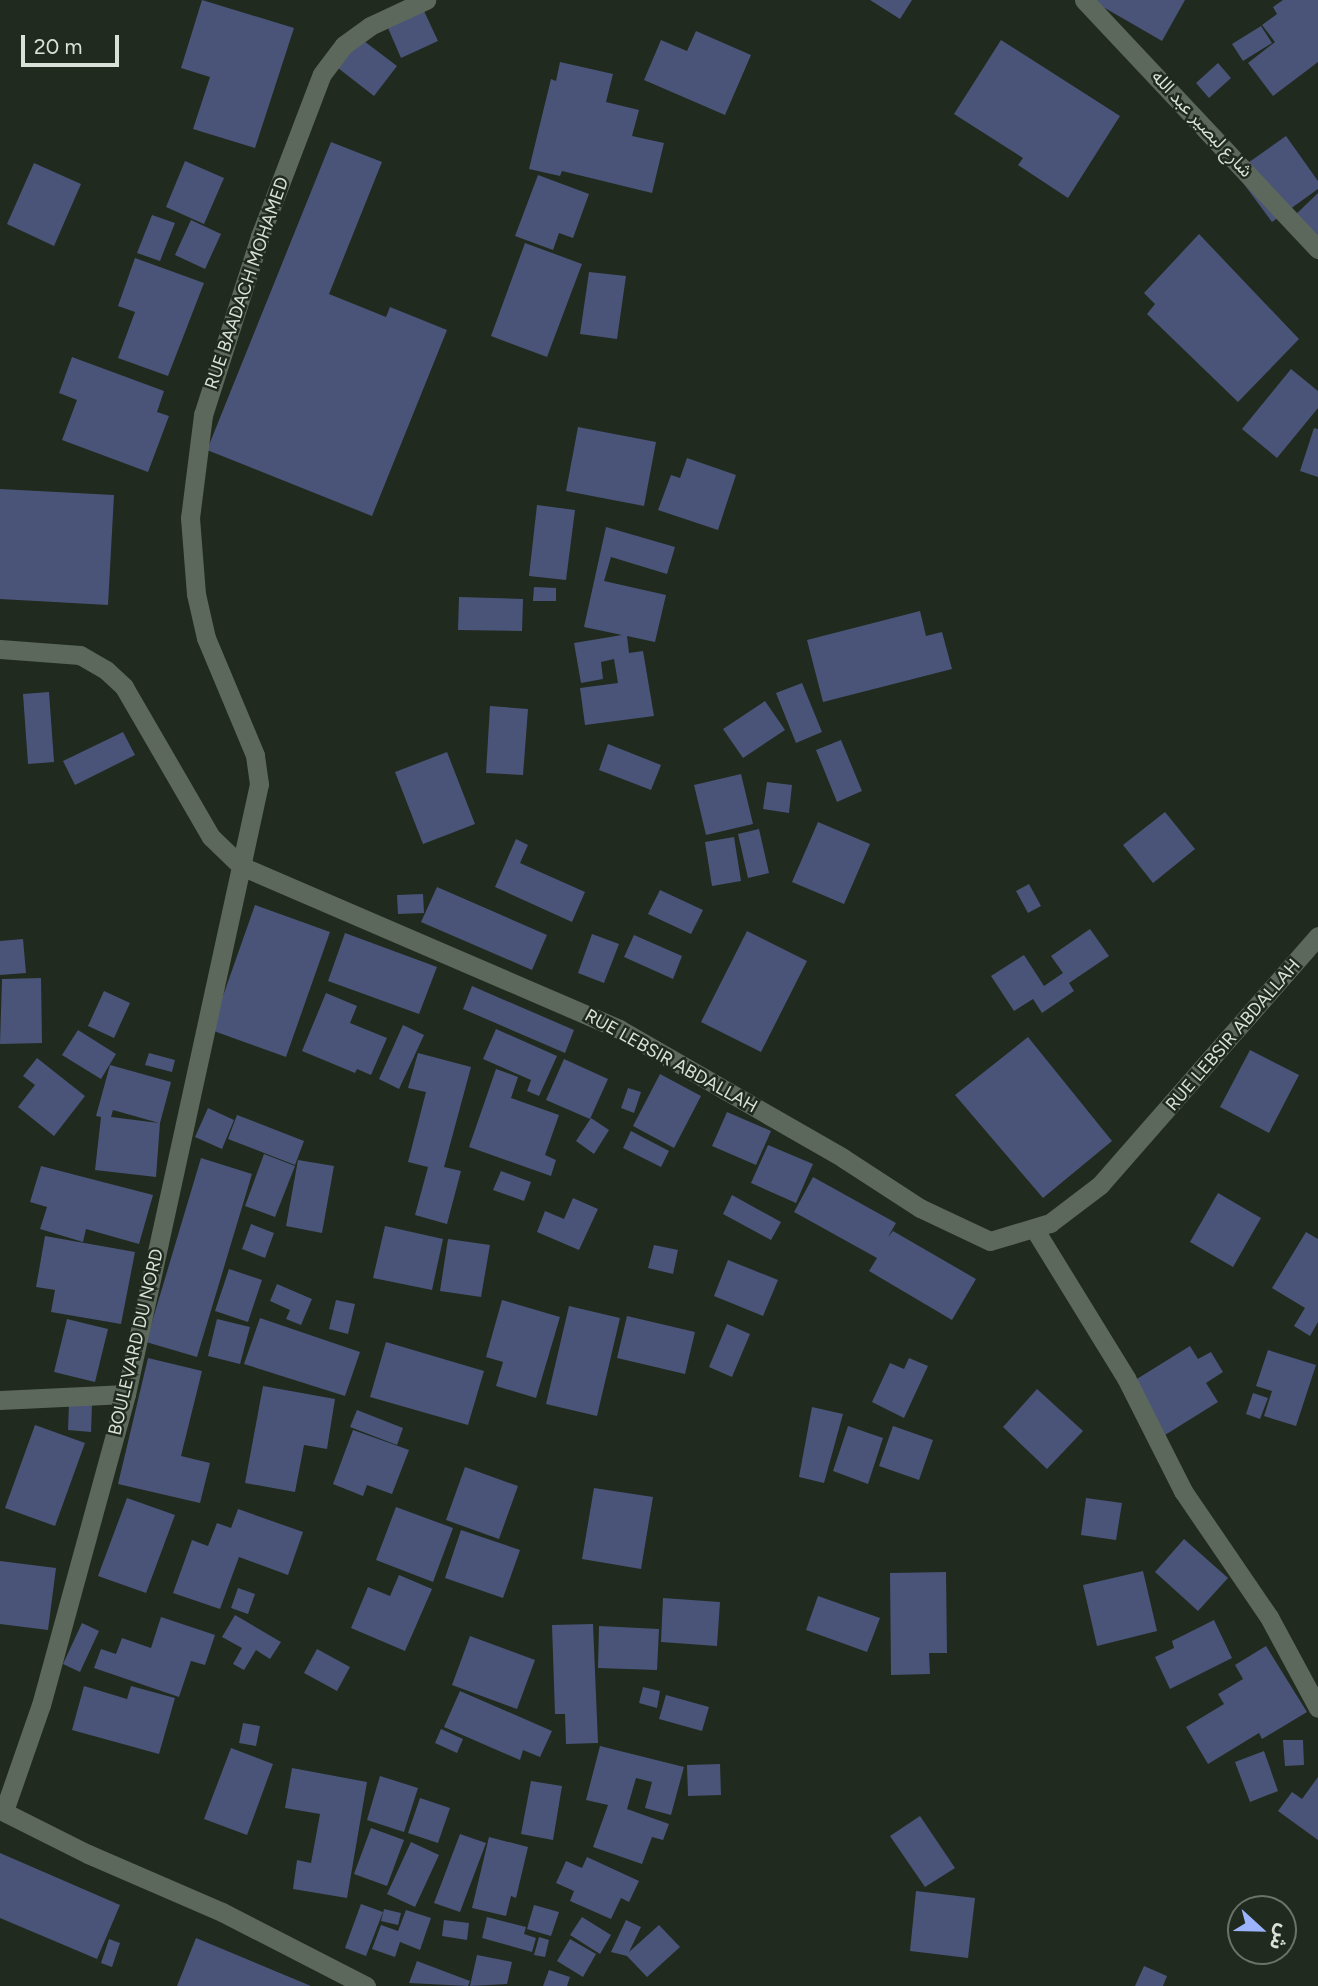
<!DOCTYPE html>
<meta charset="utf-8">
<style>
body{margin:0}
#map{position:relative;width:1318px;height:1986px;overflow:hidden;background:#202a1e;font-family:Figtree,"Noto Sans Arabic",sans-serif}
div>[style]{position:absolute}
.building>*{inset:0;background:#495478}
.minor>*{height:19px;margin:-9.5px;padding:0 9.5px;transform-origin:9.5px;border-radius:9.5px;background:#5c685b}
.tertiary>*{height:19px;margin:-9.5px;padding:0 9.5px;transform-origin:9.5px;border-radius:9.5px;background:#5c685b}
span{translate:-50% -50%;white-space:nowrap;text-align:center;line-height:1.15;-webkit-text-stroke:5px #202a1e;paint-order:stroke}
.street-label{font-size:18px;color:#dae1d9}
.north{position:absolute;left:1227px;top:1895px;width:70px;height:70px;box-sizing:border-box;background:#202a1e;border:2px solid #6a7369;border-radius:50%;rotate:112deg;font-size:19px;font-weight:700;line-height:28px;text-align:center;color:#dae1d9}
.north::after{content:'';display:block;margin:auto;width:24px;height:32px;background:#9cb4fd;clip-path:polygon(50% 0,100% 100%,50% 72%,0 100%)}
.scale{position:absolute;left:21px;top:35px;width:98px;height:32px;box-sizing:border-box;border:4px solid #dae1d9;border-top:0;padding-left:9px;font-size:21px;line-height:24px;white-space:nowrap;color:#dae1d9;-webkit-text-stroke:5px #202a1e;paint-order:stroke}
</style>
<div id="map">
<div class="building">
<div style="clip-path:polygon(202px 0,294px 28px,255px 148px,193px 129px,210px 77px,181px 68px)"></div>
<div style="clip-path:polygon(870px 0,912px 0,900px 19px)"></div>
<div style="clip-path:polygon(1091px 0,1185px 0,1162px 41px)"></div>
<div style="clip-path:polygon(1283px 0,1318px 0,1318px 62px,1273px 96px,1248px 63px,1275px 42px,1262px 25px,1277px 14px,1273px 7px)"></div>
<div style="clip-path:polygon(424px 11px,438px 41px,401px 58px,388px 28px)"></div>
<div style="clip-path:polygon(1261px 26px,1272px 43px,1243px 61px,1232px 44px)"></div>
<div style="clip-path:polygon(696px 31px,751px 55px,725px 115px,644px 80px,661px 40px,687px 51px)"></div>
<div style="clip-path:polygon(360px 38px,397px 66px,374px 96px,338px 68px)"></div>
<div style="clip-path:polygon(1001px 40px,1120px 116px,1068px 198px,1018px 165px,1023px 158px,954px 114px)"></div>
<div style="clip-path:polygon(560px 62px,613px 74px,606px 102px,639px 110px,632px 136px,664px 143px,652px 193px,562px 171px,560px 176px,529px 169px,551px 79px,556px 81px)"></div>
<div style="clip-path:polygon(1218px 63px,1231px 78px,1209px 98px,1196px 83px)"></div>
<div style="clip-path:polygon(1286px 136px,1318px 181px,1318px 189px,1272px 222px,1235px 172px)"></div>
<div style="clip-path:polygon(331px 142px,382px 162px,329px 294px,386px 317px,390px 307px,447px 330px,372px 516px,207px 450px)"></div>
<div style="clip-path:polygon(185px 161px,224px 178px,204px 224px,166px 207px)"></div>
<div style="clip-path:polygon(34px 163px,81px 184px,54px 246px,7px 224px)"></div>
<div style="clip-path:polygon(538px 175px,589px 194px,573px 238px,559px 233px,553px 250px,515px 236px)"></div>
<div style="clip-path:polygon(1318px 193px,1318px 250px,1290px 220px)"></div>
<div style="clip-path:polygon(152px 215px,175px 223px,160px 261px,137px 253px)"></div>
<div style="clip-path:polygon(191px 220px,221px 234px,205px 269px,175px 255px)"></div>
<div style="clip-path:polygon(1199px 234px,1299px 339px,1238px 402px,1147px 314px,1155px 304px,1144px 293px)"></div>
<div style="clip-path:polygon(525px 243px,582px 264px,547px 357px,491px 336px)"></div>
<div style="clip-path:polygon(135px 258px,204px 283px,168px 376px,118px 358px,135px 312px,118px 306px)"></div>
<div style="clip-path:polygon(589px 272px,626px 276px,617px 339px,580px 334px)"></div>
<div style="clip-path:polygon(72px 357px,164px 391px,157px 412px,169px 416px,148px 472px,62px 440px,77px 400px,59px 393px)"></div>
<div style="clip-path:polygon(1291px 369px,1318px 391px,1318px 408px,1277px 458px,1242px 429px)"></div>
<div style="clip-path:polygon(578px 427px,656px 442px,644px 506px,566px 491px)"></div>
<div style="clip-path:polygon(1314px 428px,1318px 429px,1318px 477px,1300px 471px)"></div>
<div style="clip-path:polygon(687px 458px,736px 475px,718px 530px,658px 510px,671px 475px,680px 478px)"></div>
<div style="clip-path:polygon(0 489px,114px 495px,108px 605px,0 599px)"></div>
<div style="clip-path:polygon(537px 505px,575px 510px,566px 580px,529px 576px)"></div>
<div style="clip-path:polygon(606px 527px,675px 547px,667px 574px,611px 557px,604px 581px,666px 595px,655px 642px,627px 636px,629px 653px,643px 651px,654px 716px,585px 725px,580px 688px,618px 683px,614px 659px,601px 662px,603px 679px,581px 683px,574px 643px,622px 635px,584px 627px)"></div>
<div style="clip-path:polygon(534px 587px,556px 588px,556px 601px,533px 601px)"></div>
<div style="clip-path:polygon(459px 597px,523px 599px,522px 631px,458px 630px)"></div>
<div style="clip-path:polygon(920px 611px,926px 636px,942px 632px,952px 669px,823px 702px,807px 640px)"></div>
<div style="clip-path:polygon(802px 683px,822px 732px,796px 743px,776px 693px)"></div>
<div style="clip-path:polygon(49px 692px,54px 762px,28px 764px,23px 694px)"></div>
<div style="clip-path:polygon(765px 701px,785px 730px,743px 758px,723px 729px)"></div>
<div style="clip-path:polygon(490px 706px,528px 709px,523px 775px,486px 773px)"></div>
<div style="clip-path:polygon(123px 732px,135px 755px,75px 785px,63px 761px)"></div>
<div style="clip-path:polygon(841px 740px,862px 791px,837px 802px,816px 750px)"></div>
<div style="clip-path:polygon(608px 744px,661px 765px,651px 790px,599px 770px)"></div>
<div style="clip-path:polygon(447px 752px,475px 824px,423px 844px,395px 772px)"></div>
<div style="clip-path:polygon(741px 774px,753px 824px,706px 835px,694px 785px)"></div>
<div style="clip-path:polygon(767px 782px,792px 785px,789px 813px,763px 809px)"></div>
<div style="clip-path:polygon(1165px 812px,1195px 849px,1153px 883px,1123px 845px)"></div>
<div style="clip-path:polygon(818px 822px,870px 844px,844px 904px,792px 882px)"></div>
<div style="clip-path:polygon(759px 829px,769px 873px,748px 878px,738px 834px)"></div>
<div style="clip-path:polygon(734px 837px,741px 881px,712px 886px,705px 842px)"></div>
<div style="clip-path:polygon(516px 839px,528px 845px,520px 863px,585px 892px,572px 922px,495px 887px)"></div>
<div style="clip-path:polygon(1029px 884px,1041px 906px,1028px 913px,1016px 891px)"></div>
<div style="clip-path:polygon(437px 887px,547px 935px,532px 970px,421px 922px)"></div>
<div style="clip-path:polygon(660px 890px,703px 910px,691px 934px,648px 914px)"></div>
<div style="clip-path:polygon(423px 894px,424px 913px,398px 914px,397px 895px)"></div>
<div style="clip-path:polygon(255px 905px,330px 932px,286px 1057px,211px 1030px)"></div>
<div style="clip-path:polygon(1090px 929px,1109px 956px,1069px 983px,1074px 991px,1042px 1013px,1033px 999px,1014px 1011px,991px 976px,1024px 955px,1044px 986px,1063px 973px,1051px 956px)"></div>
<div style="clip-path:polygon(747px 931px,807px 961px,761px 1052px,701px 1022px)"></div>
<div style="clip-path:polygon(345px 933px,437px 967px,419px 1014px,328px 981px)"></div>
<div style="clip-path:polygon(592px 934px,619px 944px,604px 983px,578px 973px)"></div>
<div style="clip-path:polygon(634px 935px,682px 956px,673px 979px,624px 957px)"></div>
<div style="clip-path:polygon(23px 939px,26px 973px,0 975px,0 941px)"></div>
<div style="clip-path:polygon(41px 978px,42px 1043px,0 1044px,2px 979px)"></div>
<div style="clip-path:polygon(472px 986px,574px 1030px,565px 1053px,463px 1009px)"></div>
<div style="clip-path:polygon(104px 991px,130px 1003px,114px 1038px,88px 1026px)"></div>
<div style="clip-path:polygon(326px 993px,357px 1006px,350px 1023px,387px 1038px,371px 1075px,357px 1069px,355px 1073px,302px 1051px)"></div>
<div style="clip-path:polygon(403px 1025px,424px 1035px,399px 1089px,379px 1079px)"></div>
<div style="clip-path:polygon(496px 1029px,557px 1056px,539px 1096px,527px 1091px,531px 1080px,483px 1059px)"></div>
<div style="clip-path:polygon(78px 1030px,116px 1054px,101px 1079px,62px 1055px)"></div>
<div style="clip-path:polygon(1028px 1037px,1112px 1141px,1043px 1198px,955px 1095px)"></div>
<div style="clip-path:polygon(1250px 1050px,1299px 1075px,1269px 1133px,1220px 1107px)"></div>
<div style="clip-path:polygon(149px 1053px,175px 1060px,172px 1072px,145px 1065px)"></div>
<div style="clip-path:polygon(418px 1053px,471px 1067px,444px 1167px,461px 1171px,447px 1224px,415px 1215px,428px 1167px,408px 1162px,426px 1092px,408px 1088px)"></div>
<div style="clip-path:polygon(37px 1058px,85px 1096px,54px 1136px,18px 1107px,35px 1085px,23px 1076px)"></div>
<div style="clip-path:polygon(564px 1059px,608px 1079px,590px 1119px,546px 1100px)"></div>
<div style="clip-path:polygon(evenodd,110px 1065px,171px 1082px,160px 1123px,156px 1177px,95px 1170px,101px 1117px,96px 1116px,110px 1065px,113px 1110px,159px 1123px,111px 1117px,113px 1110px)"></div>
<div style="clip-path:polygon(496px 1069px,518px 1077px,511px 1098px,559px 1115px,545px 1155px,556px 1160px,551px 1176px,469px 1147px)"></div>
<div style="clip-path:polygon(660px 1074px,701px 1096px,674px 1148px,633px 1126px)"></div>
<div style="clip-path:polygon(628px 1088px,641px 1092px,634px 1113px,621px 1108px)"></div>
<div style="clip-path:polygon(208px 1108px,234px 1120px,222px 1149px,195px 1137px)"></div>
<div style="clip-path:polygon(727px 1112px,771px 1131px,756px 1165px,712px 1146px)"></div>
<div style="clip-path:polygon(237px 1115px,304px 1141px,295px 1165px,228px 1139px)"></div>
<div style="clip-path:polygon(591px 1118px,609px 1130px,594px 1154px,576px 1141px)"></div>
<div style="clip-path:polygon(631px 1131px,669px 1151px,661px 1167px,623px 1148px)"></div>
<div style="clip-path:polygon(768px 1145px,813px 1164px,796px 1203px,751px 1183px)"></div>
<div style="clip-path:polygon(264px 1154px,295px 1166px,275px 1217px,245px 1206px)"></div>
<div style="clip-path:polygon(201px 1158px,252px 1174px,197px 1357px,146px 1342px)"></div>
<div style="clip-path:polygon(298px 1160px,334px 1166px,322px 1233px,286px 1226px)"></div>
<div style="clip-path:polygon(41px 1166px,153px 1195px,139px 1244px,86px 1229px,83px 1242px,40px 1229px,47px 1207px,30px 1202px)"></div>
<div style="clip-path:polygon(501px 1171px,531px 1182px,524px 1201px,493px 1190px)"></div>
<div style="clip-path:polygon(813px 1177px,896px 1223px,888px 1237px,893px 1231px,976px 1279px,952px 1320px,869px 1271px,877px 1258px,794px 1212px)"></div>
<div style="clip-path:polygon(1218px 1193px,1261px 1218px,1233px 1267px,1190px 1242px)"></div>
<div style="clip-path:polygon(732px 1195px,781px 1222px,771px 1240px,723px 1214px)"></div>
<div style="clip-path:polygon(573px 1198px,598px 1209px,579px 1250px,537px 1232px,545px 1211px,564px 1219px)"></div>
<div style="clip-path:polygon(251px 1224px,274px 1233px,265px 1258px,242px 1249px)"></div>
<div style="clip-path:polygon(385px 1226px,443px 1239px,432px 1290px,373px 1278px)"></div>
<div style="clip-path:polygon(1306px 1232px,1318px 1239px,1318px 1322px,1310px 1336px,1294px 1326px,1305px 1308px,1272px 1288px)"></div>
<div style="clip-path:polygon(45px 1236px,135px 1252px,121px 1324px,51px 1312px,55px 1290px,36px 1287px)"></div>
<div style="clip-path:polygon(448px 1239px,490px 1245px,481px 1297px,440px 1291px)"></div>
<div style="clip-path:polygon(654px 1245px,678px 1250px,673px 1274px,648px 1268px)"></div>
<div style="clip-path:polygon(728px 1260px,778px 1280px,763px 1316px,714px 1296px)"></div>
<div style="clip-path:polygon(229px 1269px,262px 1280px,248px 1322px,215px 1311px)"></div>
<div style="clip-path:polygon(277px 1284px,312px 1299px,301px 1325px,286px 1319px,290px 1310px,270px 1301px)"></div>
<div style="clip-path:polygon(336px 1300px,355px 1304px,348px 1334px,329px 1329px)"></div>
<div style="clip-path:polygon(502px 1300px,560px 1317px,536px 1398px,496px 1386px,503px 1362px,486px 1357px)"></div>
<div style="clip-path:polygon(569px 1306px,620px 1318px,597px 1416px,546px 1404px)"></div>
<div style="clip-path:polygon(627px 1316px,695px 1332px,685px 1374px,617px 1358px)"></div>
<div style="clip-path:polygon(260px 1318px,360px 1352px,345px 1396px,244px 1364px)"></div>
<div style="clip-path:polygon(67px 1319px,108px 1329px,95px 1382px,54px 1372px)"></div>
<div style="clip-path:polygon(217px 1319px,250px 1327px,240px 1364px,208px 1356px)"></div>
<div style="clip-path:polygon(727px 1324px,750px 1334px,732px 1377px,709px 1367px)"></div>
<div style="clip-path:polygon(386px 1342px,484px 1371px,468px 1425px,370px 1397px)"></div>
<div style="clip-path:polygon(1190px 1346px,1198px 1359px,1211px 1352px,1223px 1372px,1206px 1383px,1218px 1402px,1165px 1435px,1132px 1382px)"></div>
<div style="clip-path:polygon(1268px 1350px,1316px 1365px,1296px 1426px,1264px 1416px,1272px 1391px,1256px 1386px)"></div>
<div style="clip-path:polygon(148px 1358px,202px 1371px,181px 1456px,210px 1463px,200px 1503px,118px 1484px)"></div>
<div style="clip-path:polygon(909px 1358px,928px 1366px,904px 1418px,872px 1402px,890px 1363px,904px 1369px)"></div>
<div style="clip-path:polygon(263px 1386px,335px 1399px,327px 1449px,304px 1445px,295px 1492px,245px 1483px)"></div>
<div style="clip-path:polygon(1037px 1389px,1083px 1431px,1047px 1469px,1003px 1427px)"></div>
<div style="clip-path:polygon(1253px 1393px,1268px 1398px,1260px 1419px,1246px 1414px)"></div>
<div style="clip-path:polygon(69px 1403px,92px 1404px,91px 1432px,68px 1430px)"></div>
<div style="clip-path:polygon(812px 1407px,843px 1414px,824px 1483px,799px 1477px)"></div>
<div style="clip-path:polygon(357px 1410px,403px 1428px,397px 1445px,350px 1427px)"></div>
<div style="clip-path:polygon(35px 1425px,85px 1443px,55px 1526px,5px 1508px)"></div>
<div style="clip-path:polygon(848px 1426px,883px 1438px,868px 1484px,833px 1471px)"></div>
<div style="clip-path:polygon(893px 1426px,933px 1440px,919px 1480px,879px 1466px)"></div>
<div style="clip-path:polygon(353px 1430px,409px 1450px,392px 1494px,367px 1485px,363px 1496px,333px 1484px)"></div>
<div style="clip-path:polygon(465px 1467px,518px 1486px,499px 1539px,446px 1520px)"></div>
<div style="clip-path:polygon(594px 1488px,653px 1497px,641px 1569px,582px 1559px)"></div>
<div style="clip-path:polygon(127px 1498px,175px 1515px,146px 1593px,98px 1576px)"></div>
<div style="clip-path:polygon(1086px 1498px,1122px 1503px,1116px 1540px,1081px 1535px)"></div>
<div style="clip-path:polygon(396px 1507px,453px 1528px,433px 1582px,376px 1560px)"></div>
<div style="clip-path:polygon(238px 1509px,303px 1532px,288px 1575px,239px 1557px,220px 1609px,173px 1593px,192px 1540px,208px 1546px,217px 1523px,231px 1528px)"></div>
<div style="clip-path:polygon(461px 1530px,520px 1550px,503px 1598px,445px 1578px)"></div>
<div style="clip-path:polygon(1184px 1539px,1228px 1578px,1198px 1611px,1155px 1572px)"></div>
<div style="clip-path:polygon(0 1561px,56px 1568px,48px 1630px,0 1624px)"></div>
<div style="clip-path:polygon(1143px 1571px,1157px 1631px,1097px 1646px,1083px 1585px)"></div>
<div style="clip-path:polygon(946px 1572px,947px 1653px,929px 1653px,930px 1674px,891px 1675px,890px 1573px)"></div>
<div style="clip-path:polygon(399px 1575px,432px 1589px,405px 1651px,351px 1628px,368px 1587px,390px 1596px)"></div>
<div style="clip-path:polygon(238px 1588px,255px 1594px,248px 1614px,231px 1608px)"></div>
<div style="clip-path:polygon(818px 1596px,880px 1618px,867px 1652px,806px 1630px)"></div>
<div style="clip-path:polygon(663px 1598px,720px 1602px,717px 1646px,661px 1642px)"></div>
<div style="clip-path:polygon(235px 1615px,281px 1642px,270px 1659px,256px 1650px,244px 1670px,233px 1664px,242px 1648px,222px 1637px)"></div>
<div style="clip-path:polygon(161px 1617px,215px 1635px,205px 1665px,191px 1661px,179px 1697px,94px 1668px,101px 1649px,116px 1654px,122px 1638px,151px 1648px)"></div>
<div style="clip-path:polygon(1214px 1620px,1232px 1658px,1170px 1689px,1155px 1657px,1174px 1648px,1172px 1641px)"></div>
<div style="clip-path:polygon(82px 1623px,99px 1631px,80px 1672px,63px 1664px)"></div>
<div style="clip-path:polygon(593px 1624px,598px 1743px,566px 1744px,565px 1714px,555px 1714px,552px 1625px)"></div>
<div style="clip-path:polygon(599px 1626px,659px 1629px,657px 1670px,598px 1668px)"></div>
<div style="clip-path:polygon(470px 1636px,535px 1660px,517px 1709px,452px 1685px)"></div>
<div style="clip-path:polygon(1266px 1646px,1307px 1712px,1262px 1739px,1259px 1733px,1208px 1764px,1186px 1727px,1224px 1704px,1218px 1694px,1243px 1679px,1235px 1665px)"></div>
<div style="clip-path:polygon(317px 1649px,350px 1667px,337px 1691px,304px 1673px)"></div>
<div style="clip-path:polygon(84px 1686px,127px 1699px,131px 1686px,175px 1698px,159px 1754px,72px 1730px)"></div>
<div style="clip-path:polygon(643px 1687px,660px 1691px,657px 1708px,639px 1703px)"></div>
<div style="clip-path:polygon(460px 1691px,552px 1731px,540px 1757px,523px 1750px,520px 1760px,444px 1727px)"></div>
<div style="clip-path:polygon(666px 1695px,709px 1707px,702px 1731px,659px 1719px)"></div>
<div style="clip-path:polygon(243px 1723px,260px 1726px,256px 1746px,239px 1743px)"></div>
<div style="clip-path:polygon(441px 1729px,463px 1739px,457px 1753px,435px 1743px)"></div>
<div style="clip-path:polygon(1283px 1740px,1303px 1740px,1304px 1765px,1285px 1766px)"></div>
<div style="clip-path:polygon(600px 1746px,684px 1767px,671px 1815px,645px 1808px,652px 1782px,636px 1778px,627px 1809px,669px 1824px,663px 1840px,652px 1837px,642px 1864px,593px 1847px,608px 1805px,586px 1800px)"></div>
<div style="clip-path:polygon(231px 1748px,273px 1764px,247px 1835px,204px 1819px)"></div>
<div style="clip-path:polygon(1264px 1751px,1278px 1791px,1250px 1802px,1235px 1762px)"></div>
<div style="clip-path:polygon(720px 1764px,721px 1795px,688px 1796px,687px 1765px)"></div>
<div style="clip-path:polygon(292px 1768px,367px 1782px,347px 1898px,293px 1889px,297px 1860px,311px 1863px,320px 1814px,285px 1808px)"></div>
<div style="clip-path:polygon(380px 1776px,418px 1788px,404px 1832px,367px 1820px)"></div>
<div style="clip-path:polygon(1318px 1777px,1318px 1840px,1278px 1811px,1292px 1792px,1302px 1799px)"></div>
<div style="clip-path:polygon(531px 1781px,562px 1786px,553px 1840px,521px 1834px)"></div>
<div style="clip-path:polygon(420px 1798px,450px 1808px,438px 1843px,408px 1833px)"></div>
<div style="clip-path:polygon(920px 1816px,955px 1868px,925px 1887px,890px 1836px)"></div>
<div style="clip-path:polygon(371px 1828px,404px 1840px,387px 1886px,354px 1874px)"></div>
<div style="clip-path:polygon(460px 1834px,486px 1843px,460px 1912px,434px 1903px)"></div>
<div style="clip-path:polygon(489px 1837px,528px 1847px,516px 1898px,511px 1896px,506px 1916px,472px 1908px)"></div>
<div style="clip-path:polygon(411px 1842px,439px 1855px,415px 1907px,387px 1894px)"></div>
<div style="clip-path:polygon(0 1853px,120px 1905px,97px 1959px,0 1918px)"></div>
<div style="clip-path:polygon(587px 1857px,639px 1881px,629px 1902px,621px 1898px,611px 1919px,570px 1901px,574px 1891px,556px 1883px,566px 1861px,582px 1868px)"></div>
<div style="clip-path:polygon(916px 1891px,975px 1898px,968px 1958px,910px 1951px)"></div>
<div style="clip-path:polygon(361px 1904px,383px 1912px,366px 1956px,345px 1948px)"></div>
<div style="clip-path:polygon(534px 1905px,559px 1912px,551px 1936px,527px 1929px)"></div>
<div style="clip-path:polygon(384px 1909px,401px 1913px,398px 1925px,381px 1921px)"></div>
<div style="clip-path:polygon(406px 1910px,431px 1918px,420px 1950px,400px 1942px,395px 1957px,372px 1949px,381px 1925px,398px 1931px)"></div>
<div style="clip-path:polygon(487px 1917px,526px 1927px,524px 1934px,536px 1938px,532px 1952px,482px 1938px)"></div>
<div style="clip-path:polygon(582px 1917px,611px 1935px,600px 1954px,570px 1935px)"></div>
<div style="clip-path:polygon(444px 1920px,469px 1923px,467px 1940px,442px 1936px)"></div>
<div style="clip-path:polygon(626px 1920px,641px 1927px,629px 1952px,659px 1925px,680px 1947px,647px 1977px,627px 1956px,611px 1952px)"></div>
<div style="clip-path:polygon(539px 1937px,549px 1940px,545px 1957px,534px 1955px)"></div>
<div style="clip-path:polygon(196px 1938px,311px 1986px,177px 1986px)"></div>
<div style="clip-path:polygon(109px 1939px,120px 1943px,112px 1967px,101px 1963px)"></div>
<div style="clip-path:polygon(570px 1939px,596px 1954px,583px 1977px,557px 1961px)"></div>
<div style="clip-path:polygon(477px 1955px,512px 1962px,507px 1984px,470px 1986px)"></div>
<div style="clip-path:polygon(417px 1961px,470px 1981px,468px 1986px,409px 1983px)"></div>
<div style="clip-path:polygon(1144px 1966px,1167px 1976px,1163px 1986px,1135px 1986px)"></div>
<div style="clip-path:polygon(549px 1970px,570px 1977px,567px 1986px,543px 1986px)"></div>
</div>
<div class="minor">
<div style="left:1084px;top:0;width:342px;rotate:46.8deg"></div>
<div style="left:1035px;top:1230px;width:174px;rotate:58.4deg"></div>
<div style="left:1126px;top:1378px;width:127px;rotate:63.2deg"></div>
<div style="left:1183px;top:1491px;width:153px;rotate:55.7deg"></div>
<div style="left:1269px;top:1617px;width:103px;rotate:61.7deg"></div>
<div style="left:0;top:1400px;width:126px;rotate:-2.7deg"></div>
<div style="left:0;top:1810px;width:98px;rotate:26.6deg"></div>
<div style="left:88px;top:1854px;width:146px;rotate:23.4deg"></div>
<div style="left:222px;top:1912px;width:162px;rotate:27.2deg"></div>
<div style="left:4px;top:1811px;width:112px;rotate:-70.8deg"></div>
<div style="left:41px;top:1705px;width:322px;rotate:-74.7deg"></div>
<div style="left:126px;top:1394px;width:624px;rotate:-77.7deg"></div>
<div style="left:259px;top:784px;width:29px;rotate:-98deg"></div>
<div style="left:255px;top:755px;width:127px;rotate:-112.7deg"></div>
<div style="left:206px;top:638px;width:45px;rotate:-102.8deg"></div>
<div style="left:196px;top:594px;width:76px;rotate:-94.5deg"></div>
<div style="left:190px;top:518px;width:104px;rotate:-82.8deg"></div>
<div style="left:203px;top:415px;width:188px;rotate:-72.3deg"></div>
<div style="left:260px;top:236px;width:173px;rotate:-69.1deg"></div>
<div style="left:322px;top:74px;width:36px;rotate:-53deg"></div>
<div style="left:344px;top:45px;width:32px;rotate:-36deg"></div>
<div style="left:370px;top:26px;width:62px;rotate:-24.9deg"></div>
</div>
<div class="tertiary">
<div style="left:0;top:649px;width:80px;rotate:4.3deg"></div>
<div style="left:80px;top:655px;width:30px;rotate:30deg"></div>
<div style="left:106px;top:670px;width:25px;rotate:43deg"></div>
<div style="left:124px;top:687px;width:173px;rotate:59.9deg"></div>
<div style="left:211px;top:837px;width:42px;rotate:44deg"></div>
<div style="left:241px;top:866px;width:412px;rotate:23.3deg"></div>
<div style="left:619px;top:1029px;width:258px;rotate:29.9deg"></div>
<div style="left:843px;top:1158px;width:92px;rotate:33deg"></div>
<div style="left:920px;top:1208px;width:77px;rotate:25.2deg"></div>
<div style="left:990px;top:1241px;width:63px;rotate:-16.7deg"></div>
<div style="left:1050px;top:1223px;width:63px;rotate:-37.2deg"></div>
<div style="left:1100px;top:1185px;width:331px;rotate:-48.8deg"></div>
</div>
<div class="street-label">
<span style="left:1202px;top:124px;rotate:47deg">شارع لبصير عبد الله</span>
<span style="left:247px;top:283px;rotate:-71deg">RUE BAADACH MOHAMED</span>
<span style="left:1233px;top:1035px;rotate:-49deg">RUE LEBSIR ABDALLAH</span>
<span style="left:671px;top:1061px;rotate:29deg">RUE LEBSIR ABDALLAH</span>
<span style="left:136px;top:1342px;rotate:-77deg">BOULEVARD DU NORD</span>
</div>
<div class="north">ش</div>
<div class="scale">20 m</div>
</div>
